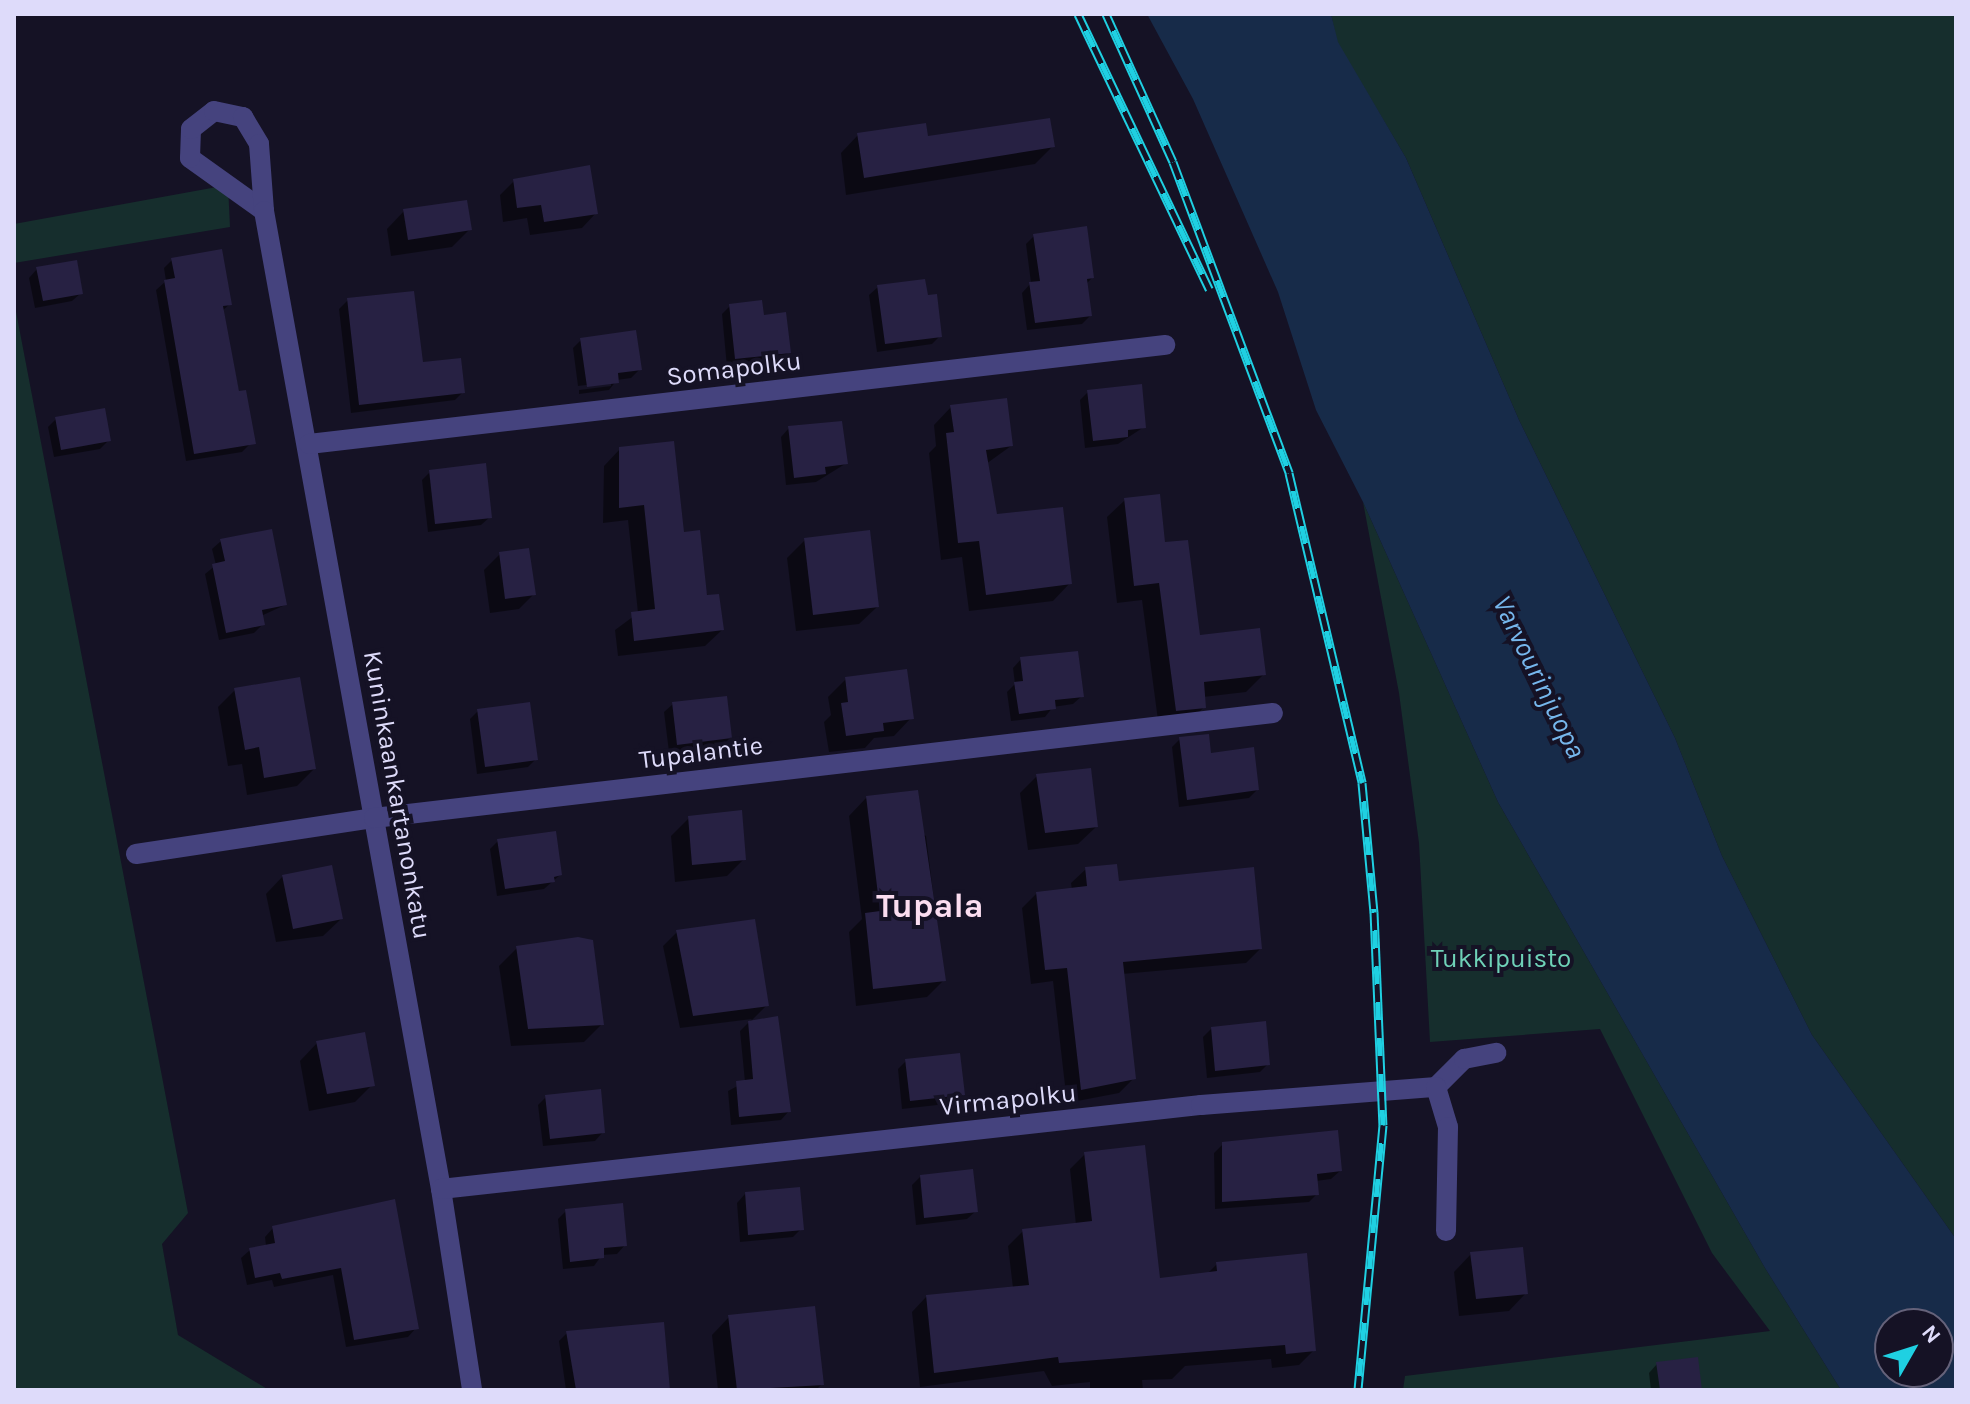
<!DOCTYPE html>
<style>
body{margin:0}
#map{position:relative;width:1970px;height:1404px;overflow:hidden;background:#151225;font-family:Karla,sans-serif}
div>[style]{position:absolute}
.green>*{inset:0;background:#162e2d}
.water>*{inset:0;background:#172b49}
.shadow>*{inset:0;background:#0007}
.building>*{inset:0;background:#272143}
.minor>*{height:20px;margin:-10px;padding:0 10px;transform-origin:10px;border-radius:10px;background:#45437e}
.rail>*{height:9px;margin-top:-4.5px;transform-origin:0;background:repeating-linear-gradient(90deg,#151225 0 18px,#1fd0e2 0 36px);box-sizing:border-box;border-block:2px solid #1fd0e2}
span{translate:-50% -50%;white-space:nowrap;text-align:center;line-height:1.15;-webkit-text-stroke:8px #151225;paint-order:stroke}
.street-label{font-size:26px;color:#dedbfa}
.park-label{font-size:26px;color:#6fd2b8}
.water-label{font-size:28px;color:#76b7ed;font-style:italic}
.district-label{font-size:34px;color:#fbddf0;font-weight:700}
.frame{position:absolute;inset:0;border:16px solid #dedbfa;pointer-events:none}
.north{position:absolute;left:1874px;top:1308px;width:80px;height:80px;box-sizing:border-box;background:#151225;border:2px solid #65627a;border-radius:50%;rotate:51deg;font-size:22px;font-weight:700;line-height:32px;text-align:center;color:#dedbfa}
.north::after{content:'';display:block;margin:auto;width:28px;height:36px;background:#1fd0e2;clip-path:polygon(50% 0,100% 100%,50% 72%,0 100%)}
</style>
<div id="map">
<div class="green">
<div style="clip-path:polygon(1331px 14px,1956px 14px,1956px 1239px,1812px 1035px,1722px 856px,1675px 738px,1519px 420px,1406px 158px,1337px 42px)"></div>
<div style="clip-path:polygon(228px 185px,230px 227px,14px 263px,14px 224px)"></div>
<div style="clip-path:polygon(14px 301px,188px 1213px,162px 1244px,178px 1335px,269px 1390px,14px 1390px)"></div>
<div style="clip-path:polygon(1363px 502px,1498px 802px,1765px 1268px,1841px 1390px,1403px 1390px,1405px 1376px,1770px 1331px,1712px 1253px,1600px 1029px,1430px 1042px,1419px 843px,1399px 693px)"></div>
</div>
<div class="water">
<div style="clip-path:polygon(evenodd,1147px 14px,1331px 14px,1338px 42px,1406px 158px,1519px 420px,1675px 738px,1722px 856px,1812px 1035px,1956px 1239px,1956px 1390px,1841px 1390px,1765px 1268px,1498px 802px,1363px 502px,1316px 410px,1278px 292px,1193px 99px,1147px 14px,1890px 1324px,1938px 1324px,1938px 1372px,1890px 1372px,1890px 1324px)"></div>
</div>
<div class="shadow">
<div style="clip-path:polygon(858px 135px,926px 138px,1052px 147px,1035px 164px,846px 195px,841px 153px)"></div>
<div style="clip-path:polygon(514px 181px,596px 213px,582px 228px,530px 235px,527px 218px,503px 222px,500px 195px)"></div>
<div style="clip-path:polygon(404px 211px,470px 229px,452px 247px,391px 256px,387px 229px)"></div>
<div style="clip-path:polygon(1034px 236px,1092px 278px,1086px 284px,1090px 316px,1082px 324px,1027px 330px,1022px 293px,1031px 283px,1026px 244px)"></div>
<div style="clip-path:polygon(172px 260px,230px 304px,222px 311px,250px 444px,242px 452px,186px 461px,156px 290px,166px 281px,164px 268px)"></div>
<div style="clip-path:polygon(37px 269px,81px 293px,72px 301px,35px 308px,29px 278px)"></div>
<div style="clip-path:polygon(878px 287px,940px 336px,932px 344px,877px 352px,869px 295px)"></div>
<div style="clip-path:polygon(348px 300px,421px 364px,463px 392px,455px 400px,351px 413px,339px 309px)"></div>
<div style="clip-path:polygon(730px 306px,762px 317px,789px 352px,780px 360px,727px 367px,722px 314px)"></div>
<div style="clip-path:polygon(581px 340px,640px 369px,631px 378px,617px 380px,609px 390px,579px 394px,579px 390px,611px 386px,611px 382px,578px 386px,573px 348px)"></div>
<div style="clip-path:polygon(1088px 392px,1144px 427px,1118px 444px,1085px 448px,1080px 400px)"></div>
<div style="clip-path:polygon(951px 407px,1011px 446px,986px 464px,995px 517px,1070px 583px,1053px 601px,969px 611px,962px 557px,941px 560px,929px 453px,936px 446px,934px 425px)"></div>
<div style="clip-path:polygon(56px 419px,109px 440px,100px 449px,54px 457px,48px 427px)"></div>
<div style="clip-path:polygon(789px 428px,845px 464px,816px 482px,786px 485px,781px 437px)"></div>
<div style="clip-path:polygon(620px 449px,682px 534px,722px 630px,705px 646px,618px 656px,615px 630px,638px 613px,628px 520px,603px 523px,604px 466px)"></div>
<div style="clip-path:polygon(430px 472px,490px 517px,481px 525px,428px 532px,422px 480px)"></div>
<div style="clip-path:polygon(1125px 500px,1198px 637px,1264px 674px,1246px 692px,1203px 697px,1204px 707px,1187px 725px,1159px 728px,1142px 600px,1117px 603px,1107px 517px)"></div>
<div style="clip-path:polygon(805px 540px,877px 607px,859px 624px,796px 631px,787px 558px)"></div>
<div style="clip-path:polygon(221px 541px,285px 605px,261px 616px,263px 624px,254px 633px,219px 640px,205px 574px,216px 565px,212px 549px)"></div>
<div style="clip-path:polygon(500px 554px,534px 594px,519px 609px,490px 613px,484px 570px)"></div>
<div style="clip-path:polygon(1021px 659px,1082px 696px,1073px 704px,1053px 707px,1045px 717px,1011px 721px,1007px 692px,1015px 684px,1013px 668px)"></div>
<div style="clip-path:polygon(846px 679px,911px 718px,894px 736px,874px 738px,865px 748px,829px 752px,824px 722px,831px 715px,828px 697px)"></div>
<div style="clip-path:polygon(235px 690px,314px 769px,297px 786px,247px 795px,242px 764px,228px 766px,218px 707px)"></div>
<div style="clip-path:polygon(673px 704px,730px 738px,722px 746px,669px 752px,664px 712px)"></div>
<div style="clip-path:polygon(478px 711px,536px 759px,528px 767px,477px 774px,470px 719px)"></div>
<div style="clip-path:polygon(1180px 739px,1209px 755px,1257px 790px,1249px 798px,1179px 807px,1172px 747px)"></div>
<div style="clip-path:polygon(1037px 776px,1096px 827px,1078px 844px,1028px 850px,1020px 793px)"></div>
<div style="clip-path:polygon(866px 798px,926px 836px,944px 980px,927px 997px,856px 1006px,849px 932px,862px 919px,849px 816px)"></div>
<div style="clip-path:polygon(689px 818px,744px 859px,727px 876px,675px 882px,671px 836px)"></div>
<div style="clip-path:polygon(498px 841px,560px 875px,544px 889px,497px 896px,490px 849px)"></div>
<div style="clip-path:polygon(1086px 869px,1260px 949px,1246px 963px,1122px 974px,1134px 1078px,1119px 1093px,1067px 1103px,1053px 981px,1031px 984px,1022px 908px,1037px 893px,1072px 890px,1071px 883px)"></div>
<div style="clip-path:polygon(283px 876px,341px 919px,323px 936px,276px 942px,266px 894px)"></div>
<div style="clip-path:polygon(677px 932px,767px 1005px,750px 1022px,789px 1111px,781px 1120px,731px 1125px,728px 1091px,745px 1082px,740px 1031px,752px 1019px,680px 1028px,663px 946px)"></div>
<div style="clip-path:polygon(517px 948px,602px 1024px,584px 1042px,511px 1046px,499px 966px)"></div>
<div style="clip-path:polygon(1212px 1028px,1268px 1064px,1260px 1072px,1207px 1078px,1203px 1037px)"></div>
<div style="clip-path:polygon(317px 1043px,372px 1085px,355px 1102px,309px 1111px,300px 1061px)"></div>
<div style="clip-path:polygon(906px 1061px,963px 1095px,955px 1103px,902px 1109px,898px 1069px)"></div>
<div style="clip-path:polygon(546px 1097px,603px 1132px,595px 1141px,543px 1146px,538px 1105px)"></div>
<div style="clip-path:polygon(1223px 1144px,1340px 1171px,1331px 1179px,1316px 1181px,1317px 1194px,1309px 1202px,1215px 1209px,1214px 1153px)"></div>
<div style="clip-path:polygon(1085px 1154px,1158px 1280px,1207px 1274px,1217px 1264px,1314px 1350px,1299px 1365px,1272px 1368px,1271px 1359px,1185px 1366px,1172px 1379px,1142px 1380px,1143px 1390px,1090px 1390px,1090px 1382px,1052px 1386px,1044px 1371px,920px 1387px,912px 1312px,926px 1297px,1013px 1288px,1008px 1246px,1023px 1231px,1076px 1225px,1070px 1169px)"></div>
<div style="clip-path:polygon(920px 1177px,976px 1211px,967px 1219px,916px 1225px,912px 1185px)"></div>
<div style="clip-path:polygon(745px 1194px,801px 1229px,793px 1237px,740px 1242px,737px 1203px)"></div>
<div style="clip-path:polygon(393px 1201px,416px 1328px,408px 1337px,346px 1347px,333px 1275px,274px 1287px,272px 1280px,247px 1285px,241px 1258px,250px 1250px,266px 1246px,265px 1237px,273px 1228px)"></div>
<div style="clip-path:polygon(566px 1211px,625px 1245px,617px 1254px,602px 1255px,594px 1266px,563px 1269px,558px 1219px)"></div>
<div style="clip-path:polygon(1471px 1254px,1526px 1293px,1509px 1311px,1459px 1316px,1454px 1272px)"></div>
<div style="clip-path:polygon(729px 1317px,822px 1384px,816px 1390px,718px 1390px,712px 1335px)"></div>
<div style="clip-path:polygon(567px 1333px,668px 1390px,566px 1390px,559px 1341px)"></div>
<div style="clip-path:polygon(1657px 1364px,1699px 1390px,1651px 1390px,1649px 1373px)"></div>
</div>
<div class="building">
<div style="clip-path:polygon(1050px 118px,1055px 147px,864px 178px,857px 133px,926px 123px,928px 136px)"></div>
<div style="clip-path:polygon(590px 165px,598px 214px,544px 222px,541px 205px,517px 208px,513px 179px)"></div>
<div style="clip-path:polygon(467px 200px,472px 230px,408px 240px,403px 209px)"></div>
<div style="clip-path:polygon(1087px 226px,1094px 278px,1087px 279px,1092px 316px,1035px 323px,1029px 282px,1040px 281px,1033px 234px)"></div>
<div style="clip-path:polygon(222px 249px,232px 305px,223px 306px,239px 391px,246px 390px,256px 444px,194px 454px,164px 280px,175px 278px,171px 258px)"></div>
<div style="clip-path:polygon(77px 260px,83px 294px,43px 301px,36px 267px)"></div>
<div style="clip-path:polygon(925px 279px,928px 295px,937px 294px,942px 337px,885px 344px,877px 285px)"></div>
<div style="clip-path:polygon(414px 291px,423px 362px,461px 358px,465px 393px,359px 405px,347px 298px)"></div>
<div style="clip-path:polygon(762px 300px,764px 315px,786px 312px,791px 353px,735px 359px,729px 304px)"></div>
<div style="clip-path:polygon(636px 330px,642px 370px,618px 373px,619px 383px,587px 387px,580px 338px)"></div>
<div style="clip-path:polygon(1142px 384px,1146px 428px,1128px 430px,1128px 437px,1093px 441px,1087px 390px)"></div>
<div style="clip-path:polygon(1007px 398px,1013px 446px,986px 450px,997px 514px,1063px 507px,1072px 584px,986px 595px,979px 541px,958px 543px,946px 433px,954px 432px,950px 405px)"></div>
<div style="clip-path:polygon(105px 408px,111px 441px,61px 450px,55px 417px)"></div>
<div style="clip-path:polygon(842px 421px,848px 464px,825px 467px,826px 474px,794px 478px,788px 426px)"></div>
<div style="clip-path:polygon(674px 441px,684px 532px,700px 530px,707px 595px,719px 594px,724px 630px,634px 641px,631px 612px,655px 609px,644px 505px,619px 508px,619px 447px)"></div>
<div style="clip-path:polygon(486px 463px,492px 518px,435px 524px,429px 470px)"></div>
<div style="clip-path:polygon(1160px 494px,1165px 542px,1188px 540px,1200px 635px,1260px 628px,1266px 675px,1204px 682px,1206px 708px,1176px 711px,1159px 583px,1134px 586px,1124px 498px)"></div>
<div style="clip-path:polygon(272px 529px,287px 605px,262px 610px,265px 625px,226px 633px,212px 564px,225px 561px,220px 539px)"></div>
<div style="clip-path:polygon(870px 530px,879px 607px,813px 615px,804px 538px)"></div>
<div style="clip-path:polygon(529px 548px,536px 595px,505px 599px,499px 552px)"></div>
<div style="clip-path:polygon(1078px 651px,1084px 697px,1055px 700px,1056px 709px,1019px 714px,1014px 682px,1023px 681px,1020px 657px)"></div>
<div style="clip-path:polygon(907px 669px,914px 719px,883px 723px,884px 731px,846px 736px,841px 703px,848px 702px,845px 677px)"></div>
<div style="clip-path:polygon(300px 677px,316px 769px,264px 778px,259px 747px,245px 750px,234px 688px)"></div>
<div style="clip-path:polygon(727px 696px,732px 738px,677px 745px,672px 702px)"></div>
<div style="clip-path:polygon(530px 702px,538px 760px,485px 767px,477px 709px)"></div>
<div style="clip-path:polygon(1209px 734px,1211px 753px,1254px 747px,1259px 790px,1187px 800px,1179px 737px)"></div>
<div style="clip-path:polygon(1091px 768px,1098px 827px,1045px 833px,1036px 774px)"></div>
<div style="clip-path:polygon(918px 790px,946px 981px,873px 989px,865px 913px,880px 911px,866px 796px)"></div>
<div style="clip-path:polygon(742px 810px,746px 860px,692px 865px,688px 816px)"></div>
<div style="clip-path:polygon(556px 831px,562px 875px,554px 877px,555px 882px,505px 889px,497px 839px)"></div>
<div style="clip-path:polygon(1117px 864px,1119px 881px,1254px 867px,1262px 949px,1123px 962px,1136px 1079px,1081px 1090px,1067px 968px,1045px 970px,1036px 892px,1087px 886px,1085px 867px)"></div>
<div style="clip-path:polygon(332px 865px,343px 919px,293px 929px,282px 875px)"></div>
<div style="clip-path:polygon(755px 919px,769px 1006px,693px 1016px,676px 930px)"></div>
<div style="clip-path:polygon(578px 937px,593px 940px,604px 1025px,528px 1029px,516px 946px)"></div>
<div style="clip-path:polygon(778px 1016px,791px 1112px,739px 1117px,736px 1081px,753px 1079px,748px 1021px)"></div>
<div style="clip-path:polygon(1266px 1021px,1270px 1065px,1215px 1071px,1211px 1027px)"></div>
<div style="clip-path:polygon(365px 1032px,375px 1086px,327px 1094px,316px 1041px)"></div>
<div style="clip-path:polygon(960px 1053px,965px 1095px,910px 1101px,905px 1059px)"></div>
<div style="clip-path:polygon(601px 1089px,605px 1133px,550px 1139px,545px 1095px)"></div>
<div style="clip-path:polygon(1338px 1130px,1342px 1171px,1317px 1174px,1319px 1195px,1222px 1202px,1222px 1142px)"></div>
<div style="clip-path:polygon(1145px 1145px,1160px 1278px,1217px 1271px,1216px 1262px,1307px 1253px,1316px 1351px,1286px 1354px,1285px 1345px,1059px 1363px,1058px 1357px,934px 1373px,926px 1295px,1029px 1285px,1022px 1229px,1092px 1221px,1084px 1152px)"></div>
<div style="clip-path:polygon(973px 1169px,978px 1212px,924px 1218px,920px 1175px)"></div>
<div style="clip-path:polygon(800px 1187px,804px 1230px,748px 1235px,745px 1192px)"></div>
<div style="clip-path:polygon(395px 1199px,419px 1329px,354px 1340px,341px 1268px,282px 1279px,280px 1273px,255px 1278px,249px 1248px,275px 1243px,272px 1226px)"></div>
<div style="clip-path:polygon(623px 1203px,627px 1246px,604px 1248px,604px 1258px,570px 1262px,565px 1209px)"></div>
<div style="clip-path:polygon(1523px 1247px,1528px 1294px,1476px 1299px,1470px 1252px)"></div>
<div style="clip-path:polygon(815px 1306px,824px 1385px,737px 1390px,728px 1315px)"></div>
<div style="clip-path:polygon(664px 1322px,670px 1390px,576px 1390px,566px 1331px)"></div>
<div style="clip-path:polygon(1698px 1357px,1702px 1390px,1660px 1390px,1656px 1362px)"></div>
</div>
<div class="minor">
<div style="left:264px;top:211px;width:91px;rotate:-144.4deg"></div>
<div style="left:190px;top:158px;width:29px;rotate:-88deg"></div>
<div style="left:191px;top:129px;width:29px;rotate:-38deg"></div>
<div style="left:214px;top:111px;width:30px;rotate:12deg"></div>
<div style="left:243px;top:117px;width:31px;rotate:59deg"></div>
<div style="left:259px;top:144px;width:67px;rotate:85.7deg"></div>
<div style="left:264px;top:211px;width:994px;rotate:79.74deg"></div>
<div style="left:441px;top:1189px;width:203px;rotate:81.2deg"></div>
<div style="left:309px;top:444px;width:862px;rotate:-6.6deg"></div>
<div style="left:136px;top:854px;width:241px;rotate:-8.6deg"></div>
<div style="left:374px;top:818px;width:905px;rotate:-6.66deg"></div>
<div style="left:1436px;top:1087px;width:40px;rotate:-45deg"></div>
<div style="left:1464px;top:1059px;width:33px;rotate:-11deg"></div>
<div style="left:441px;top:1189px;width:765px;rotate:-6.31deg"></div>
<div style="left:1201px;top:1105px;width:236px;rotate:-4.4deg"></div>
<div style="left:1436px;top:1087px;width:42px;rotate:73.3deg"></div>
<div style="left:1448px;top:1127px;width:104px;rotate:91.1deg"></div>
</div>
<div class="rail">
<div style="left:1078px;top:14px;width:305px;rotate:64.5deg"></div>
<div style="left:1106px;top:14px;width:162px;rotate:65.6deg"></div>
<div style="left:1173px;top:162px;width:332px;rotate:69.5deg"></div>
<div style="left:1289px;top:473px;width:318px;rotate:76.7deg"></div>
<div style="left:1362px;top:783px;width:130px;rotate:84.7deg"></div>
<div style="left:1374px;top:912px;width:213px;rotate:87.6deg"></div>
<div style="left:1383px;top:1125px;width:266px;rotate:95.4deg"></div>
</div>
<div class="street-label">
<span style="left:734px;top:369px;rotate:-7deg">Somapolku</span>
<span style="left:701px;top:753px;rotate:-7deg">Tupalantie</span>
<span style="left:397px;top:795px;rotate:80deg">Kuninkaankartanonkatu</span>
<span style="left:1008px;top:1100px;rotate:-6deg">Virmapolku</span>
</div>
<div class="park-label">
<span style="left:1501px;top:959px">Tukkipuisto</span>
</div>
<div class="water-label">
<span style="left:1539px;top:677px;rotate:64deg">Varvourinjuopa</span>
</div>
<div class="district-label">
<span style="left:930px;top:907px">Tupala</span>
</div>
<div class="frame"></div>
<div class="north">N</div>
</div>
